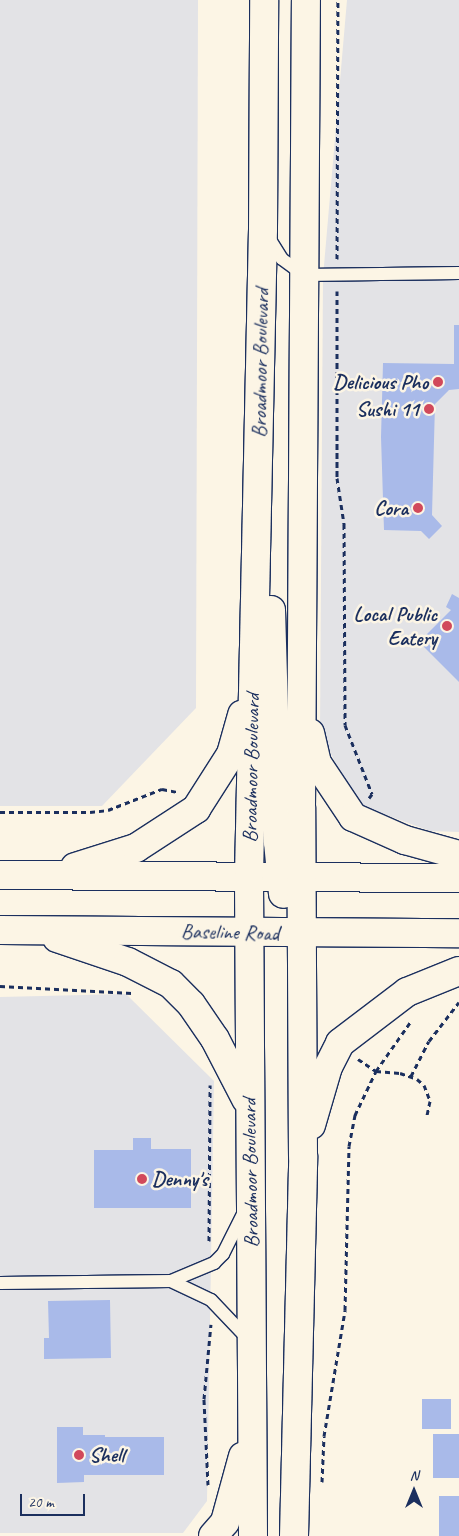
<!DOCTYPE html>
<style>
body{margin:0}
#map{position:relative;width:459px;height:1536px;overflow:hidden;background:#fcf5e5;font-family:Caveat,sans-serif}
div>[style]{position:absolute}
.built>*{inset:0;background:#e3e3e6}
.building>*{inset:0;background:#a9bae9}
.path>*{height:3px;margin-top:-1.5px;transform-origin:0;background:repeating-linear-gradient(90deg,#1b2f5e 0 5px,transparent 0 9px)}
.roads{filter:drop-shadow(1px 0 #1b2f5e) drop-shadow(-1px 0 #1b2f5e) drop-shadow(0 1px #1b2f5e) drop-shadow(0 -1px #1b2f5e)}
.service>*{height:12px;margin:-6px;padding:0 6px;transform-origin:6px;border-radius:6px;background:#fcf5e5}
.secondary>*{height:28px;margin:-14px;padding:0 14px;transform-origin:14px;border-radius:14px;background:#fcf5e5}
.dots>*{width:14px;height:14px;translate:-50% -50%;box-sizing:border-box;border:2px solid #fcf5e5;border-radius:50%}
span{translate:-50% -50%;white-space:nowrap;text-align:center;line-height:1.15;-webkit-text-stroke:5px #fcf5e5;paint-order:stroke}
.street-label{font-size:21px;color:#1b2f5e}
.poi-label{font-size:21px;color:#1b2f5e;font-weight:700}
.right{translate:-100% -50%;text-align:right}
.left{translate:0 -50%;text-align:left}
.north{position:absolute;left:389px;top:1466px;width:50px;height:50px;-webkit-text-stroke:4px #fcf5e5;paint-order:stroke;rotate:0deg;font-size:14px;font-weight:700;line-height:20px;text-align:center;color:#1b2f5e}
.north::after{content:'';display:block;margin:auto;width:18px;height:22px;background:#1b2f5e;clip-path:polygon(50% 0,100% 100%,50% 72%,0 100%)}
.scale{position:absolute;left:20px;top:1494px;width:65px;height:22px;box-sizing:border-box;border:2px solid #1b2f5e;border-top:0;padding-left:6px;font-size:15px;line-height:18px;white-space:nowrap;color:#1b2f5e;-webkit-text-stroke:4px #fcf5e5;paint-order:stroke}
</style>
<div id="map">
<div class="built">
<div style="clip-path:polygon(0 0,198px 0,196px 708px,102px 806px,0 806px)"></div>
<div style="clip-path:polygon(347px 0,459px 0,459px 832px,430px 831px,354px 803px,320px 730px,323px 277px)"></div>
<div style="clip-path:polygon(126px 994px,214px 1081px,207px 1501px,183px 1533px,0 1533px,0 997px)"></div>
</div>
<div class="building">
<div style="clip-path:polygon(454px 325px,459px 325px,459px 389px,449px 390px,435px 404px,432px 515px,442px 526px,429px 539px,421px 531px,384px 530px,381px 437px,383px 363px,454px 364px)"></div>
<div style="clip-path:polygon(452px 594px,459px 598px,459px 682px,419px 642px,451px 610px,446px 607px)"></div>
<div style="clip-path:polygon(133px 1138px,151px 1138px,151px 1149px,191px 1149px,191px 1208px,94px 1208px,94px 1150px,133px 1150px)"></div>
<div style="clip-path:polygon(110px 1300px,111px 1358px,44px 1359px,44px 1338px,49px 1338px,48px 1301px)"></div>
<div style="clip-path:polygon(422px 1399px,451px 1399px,451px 1429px,422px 1429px)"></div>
<div style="clip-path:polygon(57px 1427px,83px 1427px,83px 1435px,105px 1435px,105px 1437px,164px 1437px,164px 1475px,84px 1475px,84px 1482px,57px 1483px)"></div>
<div style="clip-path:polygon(433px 1434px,459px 1434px,459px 1478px,433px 1478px)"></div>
<div style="clip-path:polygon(439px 1496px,459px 1496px,459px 1536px,439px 1536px)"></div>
</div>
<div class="path">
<div style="left:337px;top:259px;width:259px;rotate:-89.8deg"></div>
<div style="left:337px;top:291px;width:187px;rotate:90deg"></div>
<div style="left:337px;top:478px;width:47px;rotate:81.3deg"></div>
<div style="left:344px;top:524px;width:201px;rotate:89.7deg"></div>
<div style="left:345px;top:725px;width:74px;rotate:68.6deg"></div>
<div style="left:372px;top:794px;width:5px;rotate:127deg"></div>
<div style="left:0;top:812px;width:90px"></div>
<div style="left:90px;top:812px;width:18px;rotate:-6deg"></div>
<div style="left:108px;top:810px;width:58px;rotate:-21.3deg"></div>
<div style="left:162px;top:789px;width:15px;rotate:11deg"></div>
<div style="left:0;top:986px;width:132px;rotate:3deg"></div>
<div style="left:358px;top:1059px;width:22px;rotate:34deg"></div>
<div style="left:376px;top:1071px;width:24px;rotate:5deg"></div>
<div style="left:400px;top:1073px;width:18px;rotate:19deg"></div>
<div style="left:417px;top:1079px;width:9px;rotate:41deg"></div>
<div style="left:424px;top:1085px;width:17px;rotate:69deg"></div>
<div style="left:430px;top:1101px;width:14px;rotate:102deg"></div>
<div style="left:411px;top:1076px;width:39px;rotate:-63deg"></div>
<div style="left:429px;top:1041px;width:49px;rotate:-52.4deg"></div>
<div style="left:209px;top:1241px;width:156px;rotate:-89.6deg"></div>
<div style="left:322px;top:1482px;width:46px;rotate:-87.5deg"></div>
<div style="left:324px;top:1436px;width:128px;rotate:-80.5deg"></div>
<div style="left:345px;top:1310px;width:164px;rotate:-88.6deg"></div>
<div style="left:349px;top:1146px;width:32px;rotate:-79deg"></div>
<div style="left:355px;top:1115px;width:49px;rotate:-64.5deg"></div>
<div style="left:376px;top:1071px;width:61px;rotate:-55deg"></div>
<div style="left:208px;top:1485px;width:86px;rotate:-92.7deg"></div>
<div style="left:204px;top:1399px;width:75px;rotate:-84.7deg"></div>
</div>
<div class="roads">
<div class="service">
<div style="left:267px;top:235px;width:28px;rotate:58deg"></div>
<div style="left:282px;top:259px;width:27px;rotate:36deg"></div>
<div style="left:304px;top:275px;width:155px;rotate:-0.7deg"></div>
<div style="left:171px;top:1281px;width:44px;rotate:25.4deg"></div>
<div style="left:211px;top:1300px;width:55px;rotate:46.5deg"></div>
<div style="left:0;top:1283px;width:171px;rotate:-0.7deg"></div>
<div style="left:171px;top:1281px;width:47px;rotate:-22.7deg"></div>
<div style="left:214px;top:1263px;width:13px;rotate:-45deg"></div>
<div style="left:223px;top:1254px;width:47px;rotate:-63.4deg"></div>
</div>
<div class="secondary">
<div style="left:271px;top:610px;width:232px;rotate:88.3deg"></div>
<div style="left:278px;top:842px;width:52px;rotate:84.5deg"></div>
<div style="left:310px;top:733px;width:31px;rotate:77deg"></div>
<div style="left:317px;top:763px;width:65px;rotate:56.3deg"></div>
<div style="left:353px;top:817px;width:57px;rotate:23.9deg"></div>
<div style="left:405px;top:840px;width:56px;rotate:15.5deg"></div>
<div style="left:75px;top:867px;width:64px;rotate:-17.3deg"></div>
<div style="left:136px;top:848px;width:72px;rotate:-33deg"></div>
<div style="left:196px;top:809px;width:65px;rotate:-57.5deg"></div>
<div style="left:231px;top:754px;width:41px;rotate:-74.2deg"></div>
<div style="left:0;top:875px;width:459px;rotate:0.4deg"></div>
<div style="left:0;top:930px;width:459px;rotate:0.4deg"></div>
<div style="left:57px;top:938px;width:75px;rotate:18.7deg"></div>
<div style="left:128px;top:962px;width:48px;rotate:27.1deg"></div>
<div style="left:171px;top:984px;width:28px;rotate:45deg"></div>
<div style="left:191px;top:1004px;width:42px;rotate:55.6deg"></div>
<div style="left:215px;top:1039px;width:68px;rotate:62.7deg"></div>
<div style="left:311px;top:1125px;width:60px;rotate:-73.7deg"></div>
<div style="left:328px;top:1067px;width:27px;rotate:-63deg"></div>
<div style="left:340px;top:1043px;width:84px;rotate:-37.3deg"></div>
<div style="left:407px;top:992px;width:56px;rotate:-22deg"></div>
<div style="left:213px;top:1536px;width:18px;rotate:-49deg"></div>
<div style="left:225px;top:1522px;width:68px;rotate:-74.7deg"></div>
<div style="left:253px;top:1536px;width:660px;rotate:-90.35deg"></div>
<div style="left:249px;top:876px;width:647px;rotate:-88.76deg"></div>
<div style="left:263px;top:229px;width:229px;rotate:-89.7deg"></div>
<div style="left:294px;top:1536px;width:380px;rotate:-88.6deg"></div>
<div style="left:303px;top:1156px;width:349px;rotate:-90.3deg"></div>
<div style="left:301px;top:807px;width:807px;rotate:-89.65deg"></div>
</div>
</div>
<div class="dots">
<div style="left:438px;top:382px;background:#d1495b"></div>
<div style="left:429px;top:409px;background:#d1495b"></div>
<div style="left:418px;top:508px;background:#d1495b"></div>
<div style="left:447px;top:626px;background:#d1495b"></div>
<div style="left:142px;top:1179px;background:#d1495b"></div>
<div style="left:79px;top:1455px;background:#d1495b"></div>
</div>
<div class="street-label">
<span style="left:260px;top:363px;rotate:-89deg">Broadmoor Boulevard</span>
<span style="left:251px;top:768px;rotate:-89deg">Broadmoor Boulevard</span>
<span style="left:230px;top:932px;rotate:1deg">Baseline Road</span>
<span style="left:250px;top:1173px;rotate:-91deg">Broadmoor Boulevard</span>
</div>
<div class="poi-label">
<span class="right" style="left:428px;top:382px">Delicious Pho</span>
<span class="right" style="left:419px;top:409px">Sushi 11</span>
<span class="right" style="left:408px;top:508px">Cora</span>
<span class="right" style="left:437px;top:626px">Local Public<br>Eatery</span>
<span class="left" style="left:152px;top:1179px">Denny's</span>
<span class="left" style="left:89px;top:1455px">Shell</span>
</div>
<div class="north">N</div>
<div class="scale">20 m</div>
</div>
